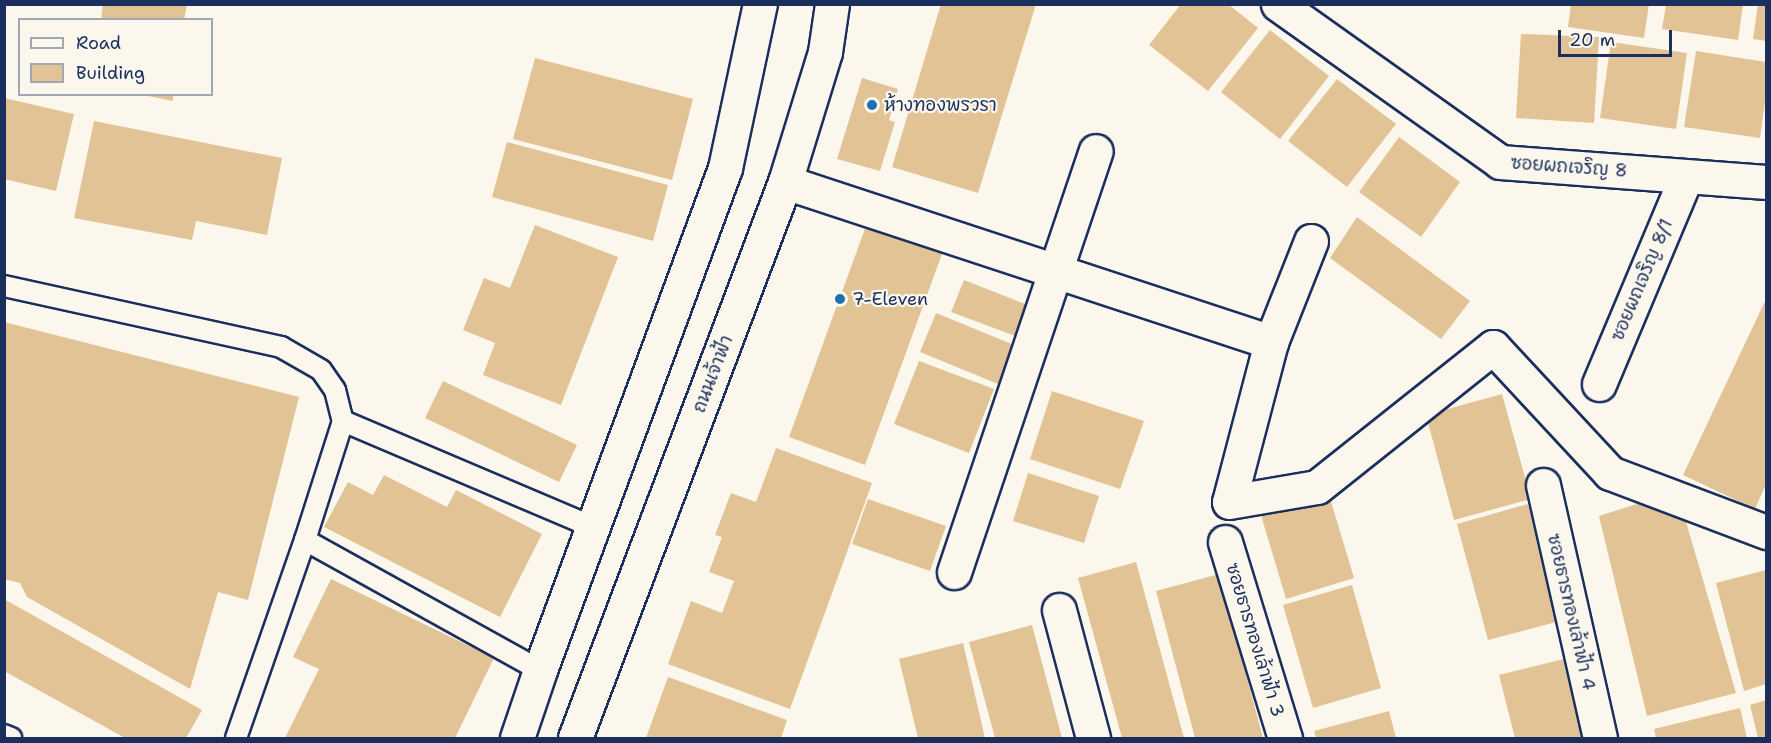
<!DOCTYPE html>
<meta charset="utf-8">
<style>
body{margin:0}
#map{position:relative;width:1771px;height:743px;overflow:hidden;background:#fbf7ec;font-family:"Shantell Sans","Playpen Sans Thai",sans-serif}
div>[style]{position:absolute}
.building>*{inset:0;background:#e2c395}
.roads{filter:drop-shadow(2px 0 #1b2f5e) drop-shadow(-2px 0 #1b2f5e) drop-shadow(0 2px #1b2f5e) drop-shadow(0 -2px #1b2f5e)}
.service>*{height:20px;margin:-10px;padding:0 10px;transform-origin:10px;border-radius:10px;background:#fbf7ec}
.minor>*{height:33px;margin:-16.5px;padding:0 16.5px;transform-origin:16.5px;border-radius:16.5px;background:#fbf7ec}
.secondary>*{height:33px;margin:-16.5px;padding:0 16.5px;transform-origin:16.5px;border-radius:16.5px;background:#fbf7ec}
.dots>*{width:16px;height:16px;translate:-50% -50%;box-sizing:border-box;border:3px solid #fbf7ec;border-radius:50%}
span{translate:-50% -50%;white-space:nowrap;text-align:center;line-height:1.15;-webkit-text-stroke:4.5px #fbf7ec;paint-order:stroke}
.poi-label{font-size:18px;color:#1b2f5e}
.left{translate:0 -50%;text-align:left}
.street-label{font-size:18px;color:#1b2f5e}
.frame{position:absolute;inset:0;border:6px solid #1b2f5e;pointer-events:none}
.legend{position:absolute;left:18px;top:18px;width:195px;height:78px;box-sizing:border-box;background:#fbf7ec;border:2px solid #a1a7b3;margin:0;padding:8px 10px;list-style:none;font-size:18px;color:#1b2f5e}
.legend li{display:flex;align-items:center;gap:12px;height:30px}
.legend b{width:30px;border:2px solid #a1a7b3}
.scale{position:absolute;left:1558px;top:30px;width:114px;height:27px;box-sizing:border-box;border:3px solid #1b2f5e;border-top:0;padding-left:8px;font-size:18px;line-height:21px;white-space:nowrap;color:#1b2f5e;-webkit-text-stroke:4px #fbf7ec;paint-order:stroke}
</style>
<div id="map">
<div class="building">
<div style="clip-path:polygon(103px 4px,187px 4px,184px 20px,101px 20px)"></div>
<div style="clip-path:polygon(941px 4px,1036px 4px,978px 193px,892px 167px)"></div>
<div style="clip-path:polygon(1181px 4px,1228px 4px,1258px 28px,1208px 91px,1149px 45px)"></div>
<div style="clip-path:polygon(1571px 4px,1649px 4px,1644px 38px,1568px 27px)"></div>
<div style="clip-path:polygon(1758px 4px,1766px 4px,1766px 41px,1753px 39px)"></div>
<div style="clip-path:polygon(1666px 5px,1743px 5px,1738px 40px,1662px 29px)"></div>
<div style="clip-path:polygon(1270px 30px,1329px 76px,1280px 139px,1221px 92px)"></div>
<div style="clip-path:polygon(1521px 34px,1599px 37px,1594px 123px,1516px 118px)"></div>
<div style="clip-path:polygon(1611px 42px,1687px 53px,1676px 129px,1600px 118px)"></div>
<div style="clip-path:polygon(1696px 51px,1766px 62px,1766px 95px,1760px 138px,1684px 127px)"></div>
<div style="clip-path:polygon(535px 58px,693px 99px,672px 180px,513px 139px)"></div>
<div style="clip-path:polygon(862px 78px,898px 89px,889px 120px,895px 122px,880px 171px,837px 159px)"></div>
<div style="clip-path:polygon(1337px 79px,1396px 124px,1347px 187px,1288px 141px)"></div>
<div style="clip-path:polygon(138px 94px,173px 94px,173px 101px)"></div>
<div style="clip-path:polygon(4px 98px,74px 114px,56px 191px,4px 179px)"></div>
<div style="clip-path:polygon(94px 121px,282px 158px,267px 235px,196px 221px,192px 240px,74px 218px)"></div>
<div style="clip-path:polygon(1399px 137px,1460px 182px,1421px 237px,1359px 192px)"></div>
<div style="clip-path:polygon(507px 142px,668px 185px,653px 241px,492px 197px)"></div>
<div style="clip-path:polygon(870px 215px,946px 243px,865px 465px,789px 437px)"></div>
<div style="clip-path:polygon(1357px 217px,1470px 301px,1441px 339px,1330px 258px)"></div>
<div style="clip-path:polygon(535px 225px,618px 257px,561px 405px,483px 375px,495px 343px,463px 330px,484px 278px,510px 288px)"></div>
<div style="clip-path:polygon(964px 280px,1030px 306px,1018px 337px,951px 312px)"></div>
<div style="clip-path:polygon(1766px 299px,1766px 484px,1755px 509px,1683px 475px)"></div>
<div style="clip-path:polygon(936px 313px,1019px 347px,1003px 386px,920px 352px)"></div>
<div style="clip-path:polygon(4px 322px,299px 397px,248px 600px,218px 592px,190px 689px,27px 597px,20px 583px,4px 579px)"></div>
<div style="clip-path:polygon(919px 361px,994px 389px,969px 453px,894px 424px)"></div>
<div style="clip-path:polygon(443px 381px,577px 445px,559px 482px,425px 418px)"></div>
<div style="clip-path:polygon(1052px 391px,1144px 421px,1120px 489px,1030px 459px)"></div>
<div style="clip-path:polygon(1502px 394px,1531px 499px,1454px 520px,1426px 415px)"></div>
<div style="clip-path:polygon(776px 448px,872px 483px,790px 709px,668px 664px,691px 601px,722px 613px,734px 581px,709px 572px,722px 537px,715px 535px,731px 493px,756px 502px)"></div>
<div style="clip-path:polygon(1028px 473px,1099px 496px,1084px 543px,1013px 521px)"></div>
<div style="clip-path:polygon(384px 475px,447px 507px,456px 490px,542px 534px,500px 617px,324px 527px,348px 482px,373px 495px)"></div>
<div style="clip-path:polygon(1329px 495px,1354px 578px,1286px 599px,1261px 515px)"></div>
<div style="clip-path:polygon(868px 499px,946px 526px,930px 571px,852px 544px)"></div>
<div style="clip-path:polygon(1640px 503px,1684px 515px,1736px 693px,1647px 716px,1599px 516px)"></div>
<div style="clip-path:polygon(1528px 504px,1560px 621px,1488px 640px,1457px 524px)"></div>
<div style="clip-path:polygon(1136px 562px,1184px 738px,1122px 738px,1078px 578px)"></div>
<div style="clip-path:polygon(1766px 570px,1766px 684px,1744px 691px,1716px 583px)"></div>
<div style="clip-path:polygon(1219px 574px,1263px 738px,1195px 738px,1156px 591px)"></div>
<div style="clip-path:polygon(331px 579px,494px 658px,455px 738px,285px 738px,319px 669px,293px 657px)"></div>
<div style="clip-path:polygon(1352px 585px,1381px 688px,1313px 708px,1283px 605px)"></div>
<div style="clip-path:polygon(4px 599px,202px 710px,186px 738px,125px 738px,4px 671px)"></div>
<div style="clip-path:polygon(1032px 625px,1062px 738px,995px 738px,969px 642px)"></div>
<div style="clip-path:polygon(963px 643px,985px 738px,918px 738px,899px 659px)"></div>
<div style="clip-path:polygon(1572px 657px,1593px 738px,1515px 738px,1499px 675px)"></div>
<div style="clip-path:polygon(668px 677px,787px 720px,781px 738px,646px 738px)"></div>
<div style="clip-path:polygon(1766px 700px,1766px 738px,1758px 738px,1750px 705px)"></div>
<div style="clip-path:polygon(1740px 708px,1747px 738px,1656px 738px,1654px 729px)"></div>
<div style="clip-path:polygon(1389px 711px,1396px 738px,1316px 738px,1314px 731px)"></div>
</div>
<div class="roads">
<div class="service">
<div style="left:4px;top:286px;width:284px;rotate:12.4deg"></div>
<div style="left:281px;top:347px;width:46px;rotate:29.9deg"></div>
<div style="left:321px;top:370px;width:24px;rotate:55deg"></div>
<div style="left:335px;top:390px;width:32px;rotate:76deg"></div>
<div style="left:343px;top:421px;width:272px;rotate:23deg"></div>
<div style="left:343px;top:421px;width:125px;rotate:107.7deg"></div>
<div style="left:305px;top:540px;width:269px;rotate:29deg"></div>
<div style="left:4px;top:735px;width:8px;rotate:23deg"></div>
<div style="left:236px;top:738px;width:210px;rotate:-70.8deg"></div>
</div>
<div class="minor">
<div style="left:1278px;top:4px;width:272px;rotate:35.4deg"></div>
<div style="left:1500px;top:162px;width:267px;rotate:4.3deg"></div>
<div style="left:785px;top:182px;width:512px;rotate:18.22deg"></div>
<div style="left:1311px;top:241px;width:109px;rotate:111.6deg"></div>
<div style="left:1271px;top:342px;width:165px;rotate:104.7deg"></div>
<div style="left:1229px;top:502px;width:89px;rotate:-9.7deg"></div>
<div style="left:1317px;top:487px;width:225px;rotate:-38.5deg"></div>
<div style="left:1493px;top:347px;width:172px;rotate:47.1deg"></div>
<div style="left:1610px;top:473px;width:167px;rotate:20.7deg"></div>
<div style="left:1599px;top:384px;width:225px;rotate:-67.2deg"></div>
<div style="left:1543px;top:485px;width:259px;rotate:77.3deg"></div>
<div style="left:1225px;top:542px;width:205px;rotate:73deg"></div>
<div style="left:954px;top:572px;width:444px;rotate:-71.4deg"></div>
<div style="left:1059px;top:610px;width:132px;rotate:75.1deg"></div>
</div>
<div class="secondary">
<div style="left:517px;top:738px;width:72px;rotate:-71.3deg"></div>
<div style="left:540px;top:670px;width:535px;rotate:-69.77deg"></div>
<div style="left:725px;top:168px;width:168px;rotate:-78deg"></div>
<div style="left:575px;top:738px;width:594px;rotate:-69.31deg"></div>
<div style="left:785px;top:182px;width:136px;rotate:-72.9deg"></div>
<div style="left:825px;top:52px;width:49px;rotate:-81.7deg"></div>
</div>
</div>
<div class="dots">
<div style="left:872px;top:105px;background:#1f6fb2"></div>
<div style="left:840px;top:299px;background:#1f6fb2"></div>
</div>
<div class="poi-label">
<span class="left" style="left:884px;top:105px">ห้างทองพรวรา</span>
<span class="left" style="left:852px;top:299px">7-Eleven</span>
</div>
<div class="street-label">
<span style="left:1569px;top:167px;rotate:4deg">ซอยผถเจริญ 8</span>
<span style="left:1642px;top:280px;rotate:-67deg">ซอยผถเจริญ 8/1</span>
<span style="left:713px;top:374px;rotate:-69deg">ถนนเจ้าฟ้า</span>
<span style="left:1571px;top:612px;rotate:77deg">ซอยธารทองเล้าฟ้า 4</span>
<span style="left:1255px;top:640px;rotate:73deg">ซอยธารทองเล้าฟ้า 3</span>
</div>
<div class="frame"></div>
<ul class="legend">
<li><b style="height:8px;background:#fbf7ec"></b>Road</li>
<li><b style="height:16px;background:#e2c395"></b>Building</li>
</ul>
<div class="scale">20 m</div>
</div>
